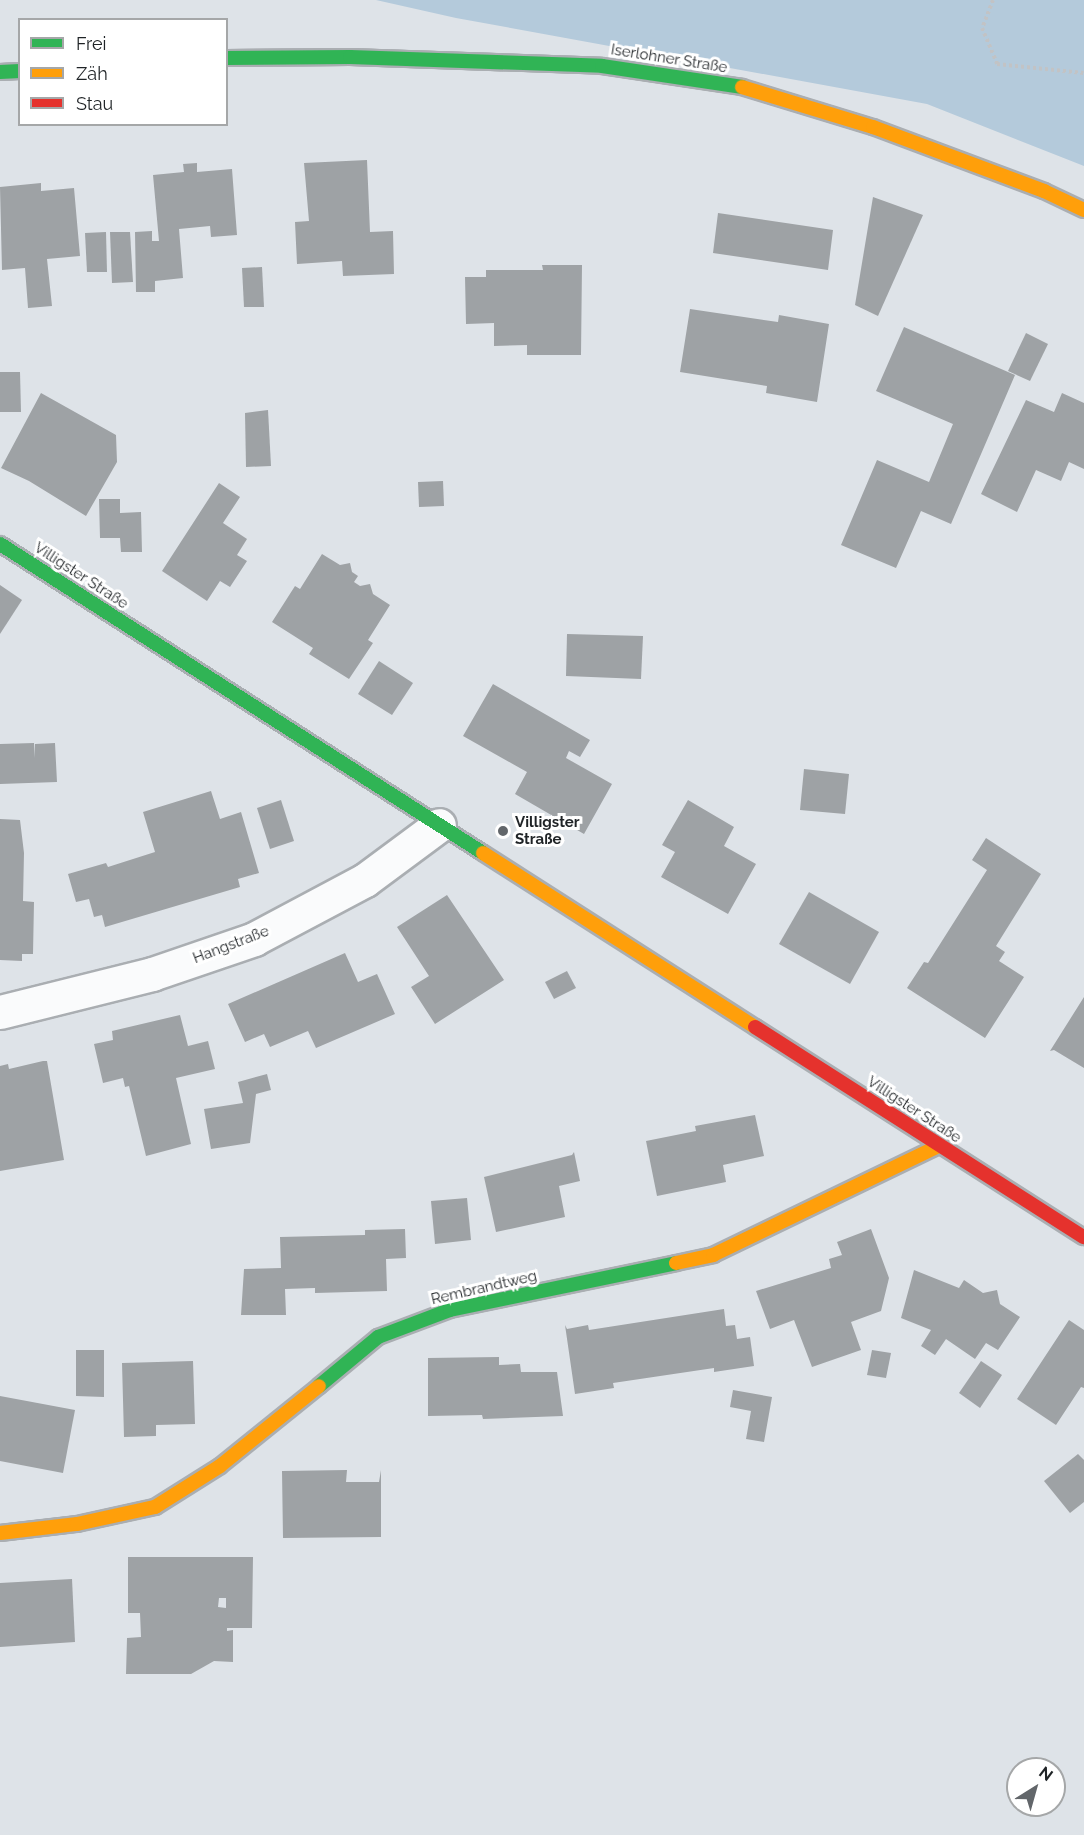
<!DOCTYPE html>
<meta charset="utf-8">
<style>
body{margin:0}
#map{position:relative;width:1084px;height:1835px;overflow:hidden;background:#dee3e8;font-family:Raleway,sans-serif}
div>[style]{position:absolute}
.green>*{inset:0;background:#b4cadb}
.building>*{inset:0;background:#9ea2a5}
.path>*{height:4px;margin-top:-2px;transform-origin:0;background:repeating-linear-gradient(90deg,#c2c3c5 0 3px,transparent 0 6px)}
.roads{filter:drop-shadow(2px 0 #aaaeb2) drop-shadow(-2px 0 #aaaeb2) drop-shadow(0 2px #aaaeb2) drop-shadow(0 -2px #aaaeb2)}
.street>*{height:33px;margin:-16.5px;padding:0 16.5px;transform-origin:16.5px;border-radius:16.5px;background:#fafbfc}
.fast>*{height:14px;margin:-7px;padding:0 7px;transform-origin:7px;border-radius:7px;background:#30b455}
.slow>*{height:14px;margin:-7px;padding:0 7px;transform-origin:7px;border-radius:7px;background:#ff9f0a}
.jam>*{height:14px;margin:-7px;padding:0 7px;transform-origin:7px;border-radius:7px;background:#e5322d}
.dots>*{width:16px;height:16px;translate:-50% -50%;box-sizing:border-box;border:3px solid #fff;border-radius:50%}
span{translate:-50% -50%;white-space:nowrap;text-align:center;line-height:1.15;-webkit-text-stroke:6px #fff;paint-order:stroke}
.street-label{font-size:15px;color:#1f2326}
.poi-label{font-size:15px;color:#1f2326;font-weight:700}
.left{translate:0 -50%;text-align:left}
.legend{position:absolute;left:18px;top:18px;width:210px;height:108px;box-sizing:border-box;background:#fff;border:2px solid #a5a7a8;margin:0;padding:8px 10px;list-style:none;font-size:18px;color:#1f2326}
.legend li{display:flex;align-items:center;gap:12px;height:30px}
.legend b{width:30px;border:2px solid #a5a7a8}
.north{position:absolute;left:1006px;top:1757px;width:60px;height:60px;box-sizing:border-box;background:#fff;border:2px solid #a5a7a8;border-radius:50%;rotate:37deg;font-size:16px;font-weight:700;line-height:24px;text-align:center;color:#1f2326}
.north::after{content:'';display:block;margin:auto;width:21px;height:27px;background:#62666a;clip-path:polygon(50% 0,100% 100%,50% 72%,0 100%)}
</style>
<div id="map">
<div class="green">
<div style="clip-path:polygon(376px 0,1084px 0,1084px 166px,927px 104px,456px 18px)"></div>
</div>
<div class="building">
<div style="clip-path:polygon(367px 160px,370px 232px,393px 231px,394px 274px,343px 276px,342px 261px,297px 264px,295px 222px,309px 221px,304px 163px)"></div>
<div style="clip-path:polygon(197px 163px,197px 172px,232px 169px,237px 235px,211px 237px,210px 226px,179px 229px,183px 278px,155px 281px,155px 292px,136px 292px,135px 232px,152px 231px,152px 241px,159px 241px,153px 175px,184px 172px,183px 164px)"></div>
<div style="clip-path:polygon(41px 183px,41px 191px,74px 188px,80px 256px,47px 259px,52px 306px,28px 308px,25px 268px,2px 270px,0 187px)"></div>
<div style="clip-path:polygon(873px 197px,923px 215px,878px 316px,855px 305px)"></div>
<div style="clip-path:polygon(718px 213px,833px 230px,828px 270px,713px 253px)"></div>
<div style="clip-path:polygon(106px 232px,107px 272px,87px 272px,85px 233px)"></div>
<div style="clip-path:polygon(110px 232px,130px 232px,133px 282px,112px 283px)"></div>
<div style="clip-path:polygon(542px 265px,582px 265px,581px 355px,527px 355px,527px 345px,494px 346px,494px 323px,466px 324px,465px 277px,486px 277px,486px 270px,543px 270px)"></div>
<div style="clip-path:polygon(262px 267px,264px 307px,244px 307px,242px 268px)"></div>
<div style="clip-path:polygon(690px 309px,778px 322px,779px 315px,829px 324px,817px 402px,766px 393px,767px 386px,680px 372px)"></div>
<div style="clip-path:polygon(904px 327px,1015px 375px,951px 524px,921px 511px,896px 568px,841px 545px,877px 460px,929px 482px,953px 424px,876px 391px)"></div>
<div style="clip-path:polygon(1026px 333px,1048px 344px,1030px 381px,1008px 371px)"></div>
<div style="clip-path:polygon(0 372px,20px 372px,21px 412px,0 412px)"></div>
<div style="clip-path:polygon(41px 393px,116px 435px,117px 462px,86px 516px,29px 481px,1px 468px)"></div>
<div style="clip-path:polygon(1062px 393px,1084px 403px,1084px 469px,1069px 462px,1061px 481px,1036px 470px,1017px 512px,981px 494px,1026px 400px,1054px 412px)"></div>
<div style="clip-path:polygon(268px 410px,271px 466px,246px 467px,245px 413px)"></div>
<div style="clip-path:polygon(443px 481px,444px 506px,419px 507px,418px 482px)"></div>
<div style="clip-path:polygon(219px 483px,240px 497px,223px 523px,247px 539px,237px 555px,247px 561px,230px 587px,220px 581px,207px 601px,162px 571px)"></div>
<div style="clip-path:polygon(99px 499px,120px 499px,120px 513px,141px 512px,142px 552px,121px 552px,120px 538px,100px 538px)"></div>
<div style="clip-path:polygon(322px 554px,340px 565px,350px 563px,352px 572px,358px 576px,354px 582px,360px 586px,370px 584px,373px 594px,390px 605px,368px 640px,373px 643px,349px 679px,309px 654px,313px 648px,272px 622px,295px 586px,300px 589px)"></div>
<div style="clip-path:polygon(0 585px,22px 600px,0 634px)"></div>
<div style="clip-path:polygon(567px 634px,643px 636px,641px 679px,566px 676px)"></div>
<div style="clip-path:polygon(379px 661px,413px 683px,392px 715px,358px 694px)"></div>
<div style="clip-path:polygon(493px 684px,590px 740px,580px 757px,569px 751px,566px 758px,612px 784px,584px 834px,515px 794px,527px 772px,463px 736px)"></div>
<div style="clip-path:polygon(34px 743px,35px 758px,35px 744px,55px 743px,57px 782px,0 784px,0 744px)"></div>
<div style="clip-path:polygon(804px 769px,849px 774px,845px 814px,800px 810px)"></div>
<div style="clip-path:polygon(211px 791px,220px 819px,241px 812px,259px 873px,238px 879px,240px 887px,105px 927px,102px 915px,94px 917px,89px 899px,76px 902px,68px 874px,106px 863px,108px 867px,155px 852px,143px 812px)"></div>
<div style="clip-path:polygon(281px 800px,294px 841px,270px 849px,257px 808px)"></div>
<div style="clip-path:polygon(688px 800px,734px 827px,724px 846px,756px 864px,728px 914px,661px 877px,675px 852px,662px 845px)"></div>
<div style="clip-path:polygon(0 819px,20px 820px,24px 853px,23px 901px,34px 902px,33px 954px,22px 954px,22px 961px,0 960px)"></div>
<div style="clip-path:polygon(986px 838px,1041px 874px,996px 946px,1005px 952px,999px 961px,1024px 977px,985px 1038px,907px 988px,924px 962px,928px 963px,987px 870px,972px 860px)"></div>
<div style="clip-path:polygon(809px 892px,879px 932px,850px 984px,779px 944px)"></div>
<div style="clip-path:polygon(447px 895px,504px 980px,435px 1024px,411px 987px,429px 976px,397px 927px)"></div>
<div style="clip-path:polygon(345px 953px,358px 982px,377px 974px,395px 1014px,316px 1048px,308px 1031px,270px 1047px,264px 1034px,245px 1042px,228px 1004px)"></div>
<div style="clip-path:polygon(567px 971px,576px 988px,554px 999px,545px 982px)"></div>
<div style="clip-path:polygon(1084px 997px,1084px 1068px,1054px 1050px,1050px 1051px)"></div>
<div style="clip-path:polygon(180px 1015px,188px 1046px,208px 1041px,215px 1069px,176px 1078px,191px 1144px,146px 1156px,129px 1086px,125px 1087px,123px 1078px,103px 1083px,94px 1044px,113px 1040px,112px 1031px)"></div>
<div style="clip-path:polygon(43px 1061px,47px 1061px,64px 1160px,0 1171px,0 1066px,8px 1064px,9px 1069px)"></div>
<div style="clip-path:polygon(267px 1074px,271px 1090px,256px 1094px,250px 1143px,211px 1149px,204px 1109px,243px 1103px,238px 1082px)"></div>
<div style="clip-path:polygon(755px 1115px,764px 1156px,723px 1165px,726px 1182px,657px 1196px,646px 1141px,696px 1131px,695px 1126px)"></div>
<div style="clip-path:polygon(574px 1152px,580px 1181px,559px 1186px,565px 1217px,496px 1232px,484px 1177px,572px 1155px)"></div>
<div style="clip-path:polygon(467px 1198px,471px 1240px,435px 1244px,431px 1201px)"></div>
<div style="clip-path:polygon(405px 1229px,406px 1258px,386px 1259px,387px 1291px,315px 1293px,315px 1288px,285px 1289px,286px 1315px,241px 1315px,244px 1269px,281px 1268px,280px 1237px,365px 1235px,365px 1230px)"></div>
<div style="clip-path:polygon(871px 1229px,889px 1278px,881px 1311px,851px 1322px,861px 1350px,812px 1367px,794px 1320px,770px 1329px,756px 1291px,831px 1268px,829px 1259px,842px 1255px,837px 1242px)"></div>
<div style="clip-path:polygon(914px 1270px,959px 1288px,964px 1280px,983px 1293px,997px 1290px,1000px 1304px,1020px 1317px,998px 1350px,986px 1343px,975px 1359px,946px 1339px,935px 1355px,921px 1346px,931px 1330px,901px 1318px)"></div>
<div style="clip-path:polygon(724px 1309px,726px 1326px,735px 1325px,737px 1339px,750px 1337px,754px 1366px,714px 1372px,714px 1368px,613px 1383px,614px 1388px,575px 1394px,565px 1325px,567px 1329px,588px 1325px,589px 1330px)"></div>
<div style="clip-path:polygon(1069px 1320px,1084px 1330px,1084px 1388px,1081px 1387px,1056px 1425px,1017px 1399px)"></div>
<div style="clip-path:polygon(76px 1350px,104px 1350px,104px 1397px,76px 1396px)"></div>
<div style="clip-path:polygon(872px 1350px,891px 1353px,886px 1378px,867px 1375px)"></div>
<div style="clip-path:polygon(499px 1357px,499px 1365px,520px 1364px,521px 1372px,557px 1372px,563px 1416px,483px 1419px,482px 1415px,428px 1416px,428px 1358px)"></div>
<div style="clip-path:polygon(193px 1361px,195px 1424px,156px 1425px,156px 1436px,124px 1437px,122px 1363px)"></div>
<div style="clip-path:polygon(981px 1361px,1002px 1375px,980px 1408px,959px 1393px)"></div>
<div style="clip-path:polygon(733px 1390px,772px 1397px,764px 1442px,746px 1439px,751px 1411px,730px 1407px)"></div>
<div style="clip-path:polygon(0 1396px,75px 1410px,63px 1473px,0 1461px)"></div>
<div style="clip-path:polygon(1078px 1454px,1084px 1460px,1084px 1502px,1070px 1513px,1044px 1481px)"></div>
<div style="clip-path:polygon(347px 1470px,346px 1482px,379px 1482px,381px 1470px,381px 1537px,283px 1538px,282px 1471px)"></div>
<div style="clip-path:polygon(evenodd,128px 1557px,253px 1557px,252px 1628px,227px 1628px,227px 1631px,233px 1630px,233px 1662px,214px 1661px,191px 1674px,126px 1674px,127px 1638px,141px 1637px,140px 1613px,128px 1613px,128px 1557px,219px 1598px,226px 1598px,226px 1608px,218px 1607px,219px 1598px)"></div>
<div style="clip-path:polygon(72px 1579px,75px 1642px,0 1647px,0 1583px)"></div>
</div>
<div class="path">
<div style="left:993px;top:0;width:30px;rotate:111deg"></div>
<div style="left:982px;top:28px;width:39px;rotate:67deg"></div>
<div style="left:997px;top:64px;width:87px;rotate:5.9deg"></div>
</div>
<div class="roads">
<div class="street">
<div style="left:0;top:1012px;width:157px;rotate:-14deg"></div>
<div style="left:152px;top:974px;width:108px;rotate:-18.9deg"></div>
<div style="left:254px;top:939px;width:126px;rotate:-28deg"></div>
<div style="left:365px;top:880px;width:92px;rotate:-36.6deg"></div>
</div>
<div class="fast">
<div style="left:226px;top:58px;width:124px;rotate:-0.5deg"></div>
<div style="left:350px;top:57px;width:252px;rotate:2deg"></div>
<div style="left:602px;top:66px;width:142px;rotate:8.5deg"></div>
<div style="left:0;top:72px;width:20px;rotate:-3deg"></div>
<div style="left:0;top:544px;width:573px;rotate:32.61deg"></div>
<div style="left:319px;top:1386px;width:77px;rotate:-39.7deg"></div>
<div style="left:378px;top:1337px;width:77px;rotate:-20.6deg"></div>
<div style="left:450px;top:1310px;width:231px;rotate:-11.7deg"></div>
</div>
<div class="slow">
<div style="left:742px;top:87px;width:137px;rotate:17deg"></div>
<div style="left:873px;top:127px;width:183px;rotate:20.5deg"></div>
<div style="left:1044px;top:191px;width:44px;rotate:25.4deg"></div>
<div style="left:483px;top:853px;width:323px;rotate:32.6deg"></div>
<div style="left:676px;top:1263px;width:38px;rotate:-12deg"></div>
<div style="left:713px;top:1255px;width:250px;rotate:-25.8deg"></div>
<div style="left:0;top:1533px;width:78px;rotate:-6.7deg"></div>
<div style="left:77px;top:1524px;width:80px;rotate:-12.3deg"></div>
<div style="left:155px;top:1507px;width:77px;rotate:-32.2deg"></div>
<div style="left:220px;top:1466px;width:127px;rotate:-38.9deg"></div>
</div>
<div class="jam">
<div style="left:755px;top:1027px;width:390px;rotate:32.6deg"></div>
</div>
</div>
<div class="dots">
<div style="left:503px;top:831px;background:#62666a"></div>
</div>
<div class="street-label">
<span style="left:669px;top:59px;rotate:9deg">Iserlohner Straße</span>
<span style="left:81px;top:576px;rotate:33deg">Villigster Straße</span>
<span style="left:231px;top:945px;rotate:-21deg">Hangstraße</span>
<span style="left:914px;top:1110px;rotate:33deg">Villigster Straße</span>
<span style="left:484px;top:1288px;rotate:-13deg">Rembrandtweg</span>
</div>
<div class="poi-label">
<span class="left" style="left:515px;top:831px">Villigster<br>Straße</span>
</div>
<ul class="legend">
<li><b style="height:8px;background:#30b455"></b>Frei</li>
<li><b style="height:8px;background:#ff9f0a"></b>Zäh</li>
<li><b style="height:8px;background:#e5322d"></b>Stau</li>
</ul>
<div class="north">N</div>
</div>
